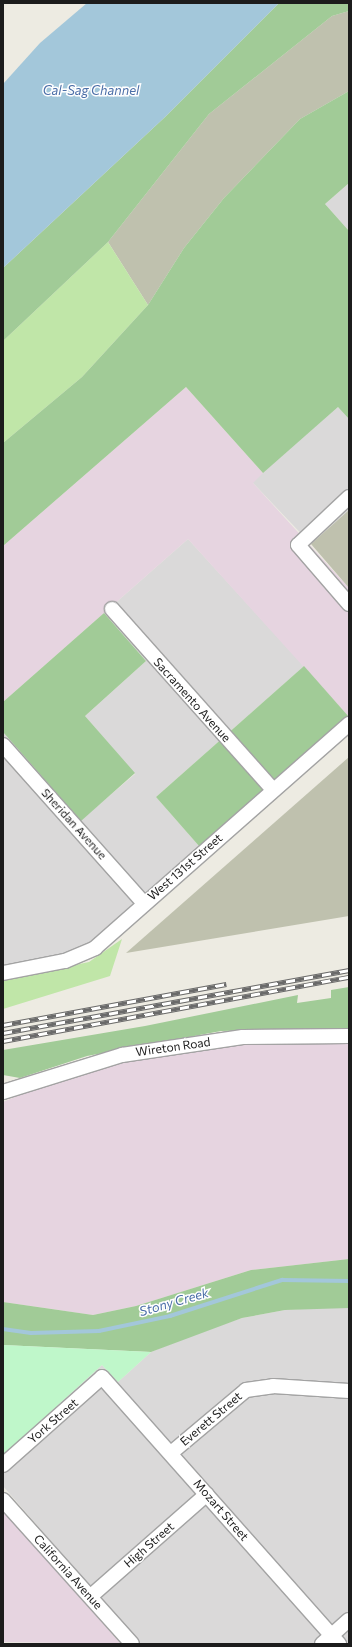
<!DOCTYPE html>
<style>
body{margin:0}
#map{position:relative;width:352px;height:1647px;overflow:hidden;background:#edebe2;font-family:Commissioner,sans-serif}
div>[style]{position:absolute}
.residential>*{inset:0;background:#dad9d9}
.industrial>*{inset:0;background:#e6d4e0}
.construction>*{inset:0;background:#bfc1ae}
.grass>*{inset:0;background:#c0e6a8}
.forest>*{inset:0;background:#a1cb97}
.park>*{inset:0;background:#bff7ca}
.water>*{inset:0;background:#a3c7da}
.stream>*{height:3.5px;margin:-1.75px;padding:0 1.75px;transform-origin:1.75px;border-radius:1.75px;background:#a3c7da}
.roads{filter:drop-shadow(1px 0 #a3a3a3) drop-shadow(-1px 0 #a3a3a3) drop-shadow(0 1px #a3a3a3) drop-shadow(0 -1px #a3a3a3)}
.minor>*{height:14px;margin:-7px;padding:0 7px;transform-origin:7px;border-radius:7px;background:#fff}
.rail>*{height:4.5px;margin-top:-2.25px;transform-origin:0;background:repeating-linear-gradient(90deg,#fff 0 9px,#6a6a6a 0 18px);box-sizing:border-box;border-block:1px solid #6a6a6a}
span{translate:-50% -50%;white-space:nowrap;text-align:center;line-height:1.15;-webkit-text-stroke:3px #fff;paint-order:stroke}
.street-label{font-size:12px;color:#1c1c1c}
.water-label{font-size:13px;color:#4c6fa8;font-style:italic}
.frame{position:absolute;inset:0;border:4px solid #1c1c1c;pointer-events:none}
</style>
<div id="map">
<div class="residential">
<div style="clip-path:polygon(349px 183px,349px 231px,325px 204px)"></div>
<div style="clip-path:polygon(338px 407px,349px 419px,349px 510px,311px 544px,252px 482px)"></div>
<div style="clip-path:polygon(188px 539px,304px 666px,156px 797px,199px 846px,97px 939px,69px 954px,3px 965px,3px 732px,81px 820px,135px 774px,85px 716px,146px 661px,104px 613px)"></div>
<div style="clip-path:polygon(331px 1307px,349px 1308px,349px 1644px,140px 1644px,3px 1486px,3px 1455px,102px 1365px,118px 1382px,151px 1352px,195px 1334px,242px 1318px,285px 1310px)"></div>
</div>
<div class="industrial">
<div style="clip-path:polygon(186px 387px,263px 473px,253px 483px,349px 588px,349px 717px,188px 539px,3px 702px,3px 546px)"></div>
<div style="clip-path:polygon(349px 1041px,349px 1259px,251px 1270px,136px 1306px,93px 1315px,3px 1302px,3px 1102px,36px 1088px,105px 1067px,177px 1051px,246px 1042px)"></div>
<div style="clip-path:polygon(3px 1510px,121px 1644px,3px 1642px)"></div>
</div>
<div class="construction">
<div style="clip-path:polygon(349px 11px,349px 91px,300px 119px,224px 198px,184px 248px,148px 305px,108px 242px,209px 114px,332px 16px)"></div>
<div style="clip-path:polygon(349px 510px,349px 588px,311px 544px)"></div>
<div style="clip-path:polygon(349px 757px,349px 916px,126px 953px)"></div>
</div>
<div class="grass">
<div style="clip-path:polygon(108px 242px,148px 305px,82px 377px,3px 443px,3px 341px)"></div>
<div style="clip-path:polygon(122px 939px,110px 976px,3px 1009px,3px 980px,89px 962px)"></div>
</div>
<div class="forest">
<div style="clip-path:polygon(279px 3px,349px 3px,349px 11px,332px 16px,209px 114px,108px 242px,3px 341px,3px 268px,165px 117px)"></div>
<div style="clip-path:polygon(349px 91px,349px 183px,325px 204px,349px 231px,349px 419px,338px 407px,263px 473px,186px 387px,3px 546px,3px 443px,82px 377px,148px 305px,184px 248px,224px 198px,300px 119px)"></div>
<div style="clip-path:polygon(104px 613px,146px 661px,85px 716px,135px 773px,81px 821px,3px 732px,3px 702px)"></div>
<div style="clip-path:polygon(304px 666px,349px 717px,199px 846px,156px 797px)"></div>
<div style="clip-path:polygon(349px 987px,349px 1028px,221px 1031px,87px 1056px,20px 1078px,3px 1075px,3px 1050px,145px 1026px,298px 995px,297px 1003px,331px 998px,331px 990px)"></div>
<div style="clip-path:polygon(349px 1259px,349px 1308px,285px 1310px,242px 1318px,151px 1352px,3px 1345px,3px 1302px,93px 1315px,136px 1306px,251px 1270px)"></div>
</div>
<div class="park">
<div style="clip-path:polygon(3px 1345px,151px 1352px,118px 1382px,102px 1365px,3px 1455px)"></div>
</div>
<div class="water">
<div style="clip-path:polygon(87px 3px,279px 3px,165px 117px,3px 268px,3px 84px,40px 43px)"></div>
</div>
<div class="stream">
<div style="left:3px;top:1329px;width:28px;rotate:8deg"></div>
<div style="left:31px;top:1333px;width:68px;rotate:-1.7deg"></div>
<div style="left:99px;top:1331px;width:73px;rotate:-11.9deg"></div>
<div style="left:170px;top:1316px;width:118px;rotate:-17.8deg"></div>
<div style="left:282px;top:1280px;width:67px;rotate:0.9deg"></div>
</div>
<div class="roads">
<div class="minor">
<div style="left:349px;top:497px;width:70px;rotate:136.7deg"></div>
<div style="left:298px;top:545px;width:78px;rotate:49.2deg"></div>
<div style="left:112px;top:609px;width:242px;rotate:48.3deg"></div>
<div style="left:3px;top:745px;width:212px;rotate:48.3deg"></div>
<div style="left:3px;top:973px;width:63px;rotate:-11deg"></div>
<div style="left:65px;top:961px;width:33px;rotate:-23deg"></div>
<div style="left:95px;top:948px;width:339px;rotate:-41.4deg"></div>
<div style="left:3px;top:1092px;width:125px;rotate:-17.3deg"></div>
<div style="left:122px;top:1055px;width:122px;rotate:-8.5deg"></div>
<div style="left:243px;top:1037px;width:106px;rotate:-0.5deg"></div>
<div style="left:171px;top:1453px;width:98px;rotate:-40deg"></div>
<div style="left:246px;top:1390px;width:27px;rotate:-8deg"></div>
<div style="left:273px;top:1386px;width:76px;rotate:3.8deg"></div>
<div style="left:3px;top:1465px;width:132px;rotate:-41.6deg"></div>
<div style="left:102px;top:1377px;width:357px;rotate:48.4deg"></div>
<div style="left:3px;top:1500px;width:193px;rotate:48.1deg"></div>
<div style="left:91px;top:1596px;width:154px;rotate:-41.3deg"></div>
<div style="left:322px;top:1644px;width:36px;rotate:-42deg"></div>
</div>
</div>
<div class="rail">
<div style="left:3px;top:1025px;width:227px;rotate:-10.4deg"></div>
<div style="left:3px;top:1033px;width:352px;rotate:-10.3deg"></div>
<div style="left:3px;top:1041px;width:352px;rotate:-10.5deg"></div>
</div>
<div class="street-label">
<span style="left:192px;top:700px;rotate:48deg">Sacramento Avenue</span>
<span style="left:74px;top:824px;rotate:48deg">Sheridan Avenue</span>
<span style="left:185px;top:867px;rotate:-41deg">West 131st Street</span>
<span style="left:173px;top:1047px;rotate:-8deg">Wireton Road</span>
<span style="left:211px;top:1419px;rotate:-40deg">Everett Street</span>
<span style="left:53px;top:1421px;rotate:-41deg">York Street</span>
<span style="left:221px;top:1510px;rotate:49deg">Mozart Street</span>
<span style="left:149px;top:1545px;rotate:-41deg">High Street</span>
<span style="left:68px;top:1572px;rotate:48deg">California Avenue</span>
</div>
<div class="water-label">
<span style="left:91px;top:90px">Cal-Sag Channel</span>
<span style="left:174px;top:1302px;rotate:-16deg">Stony Creek</span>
</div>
<div class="frame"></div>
</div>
